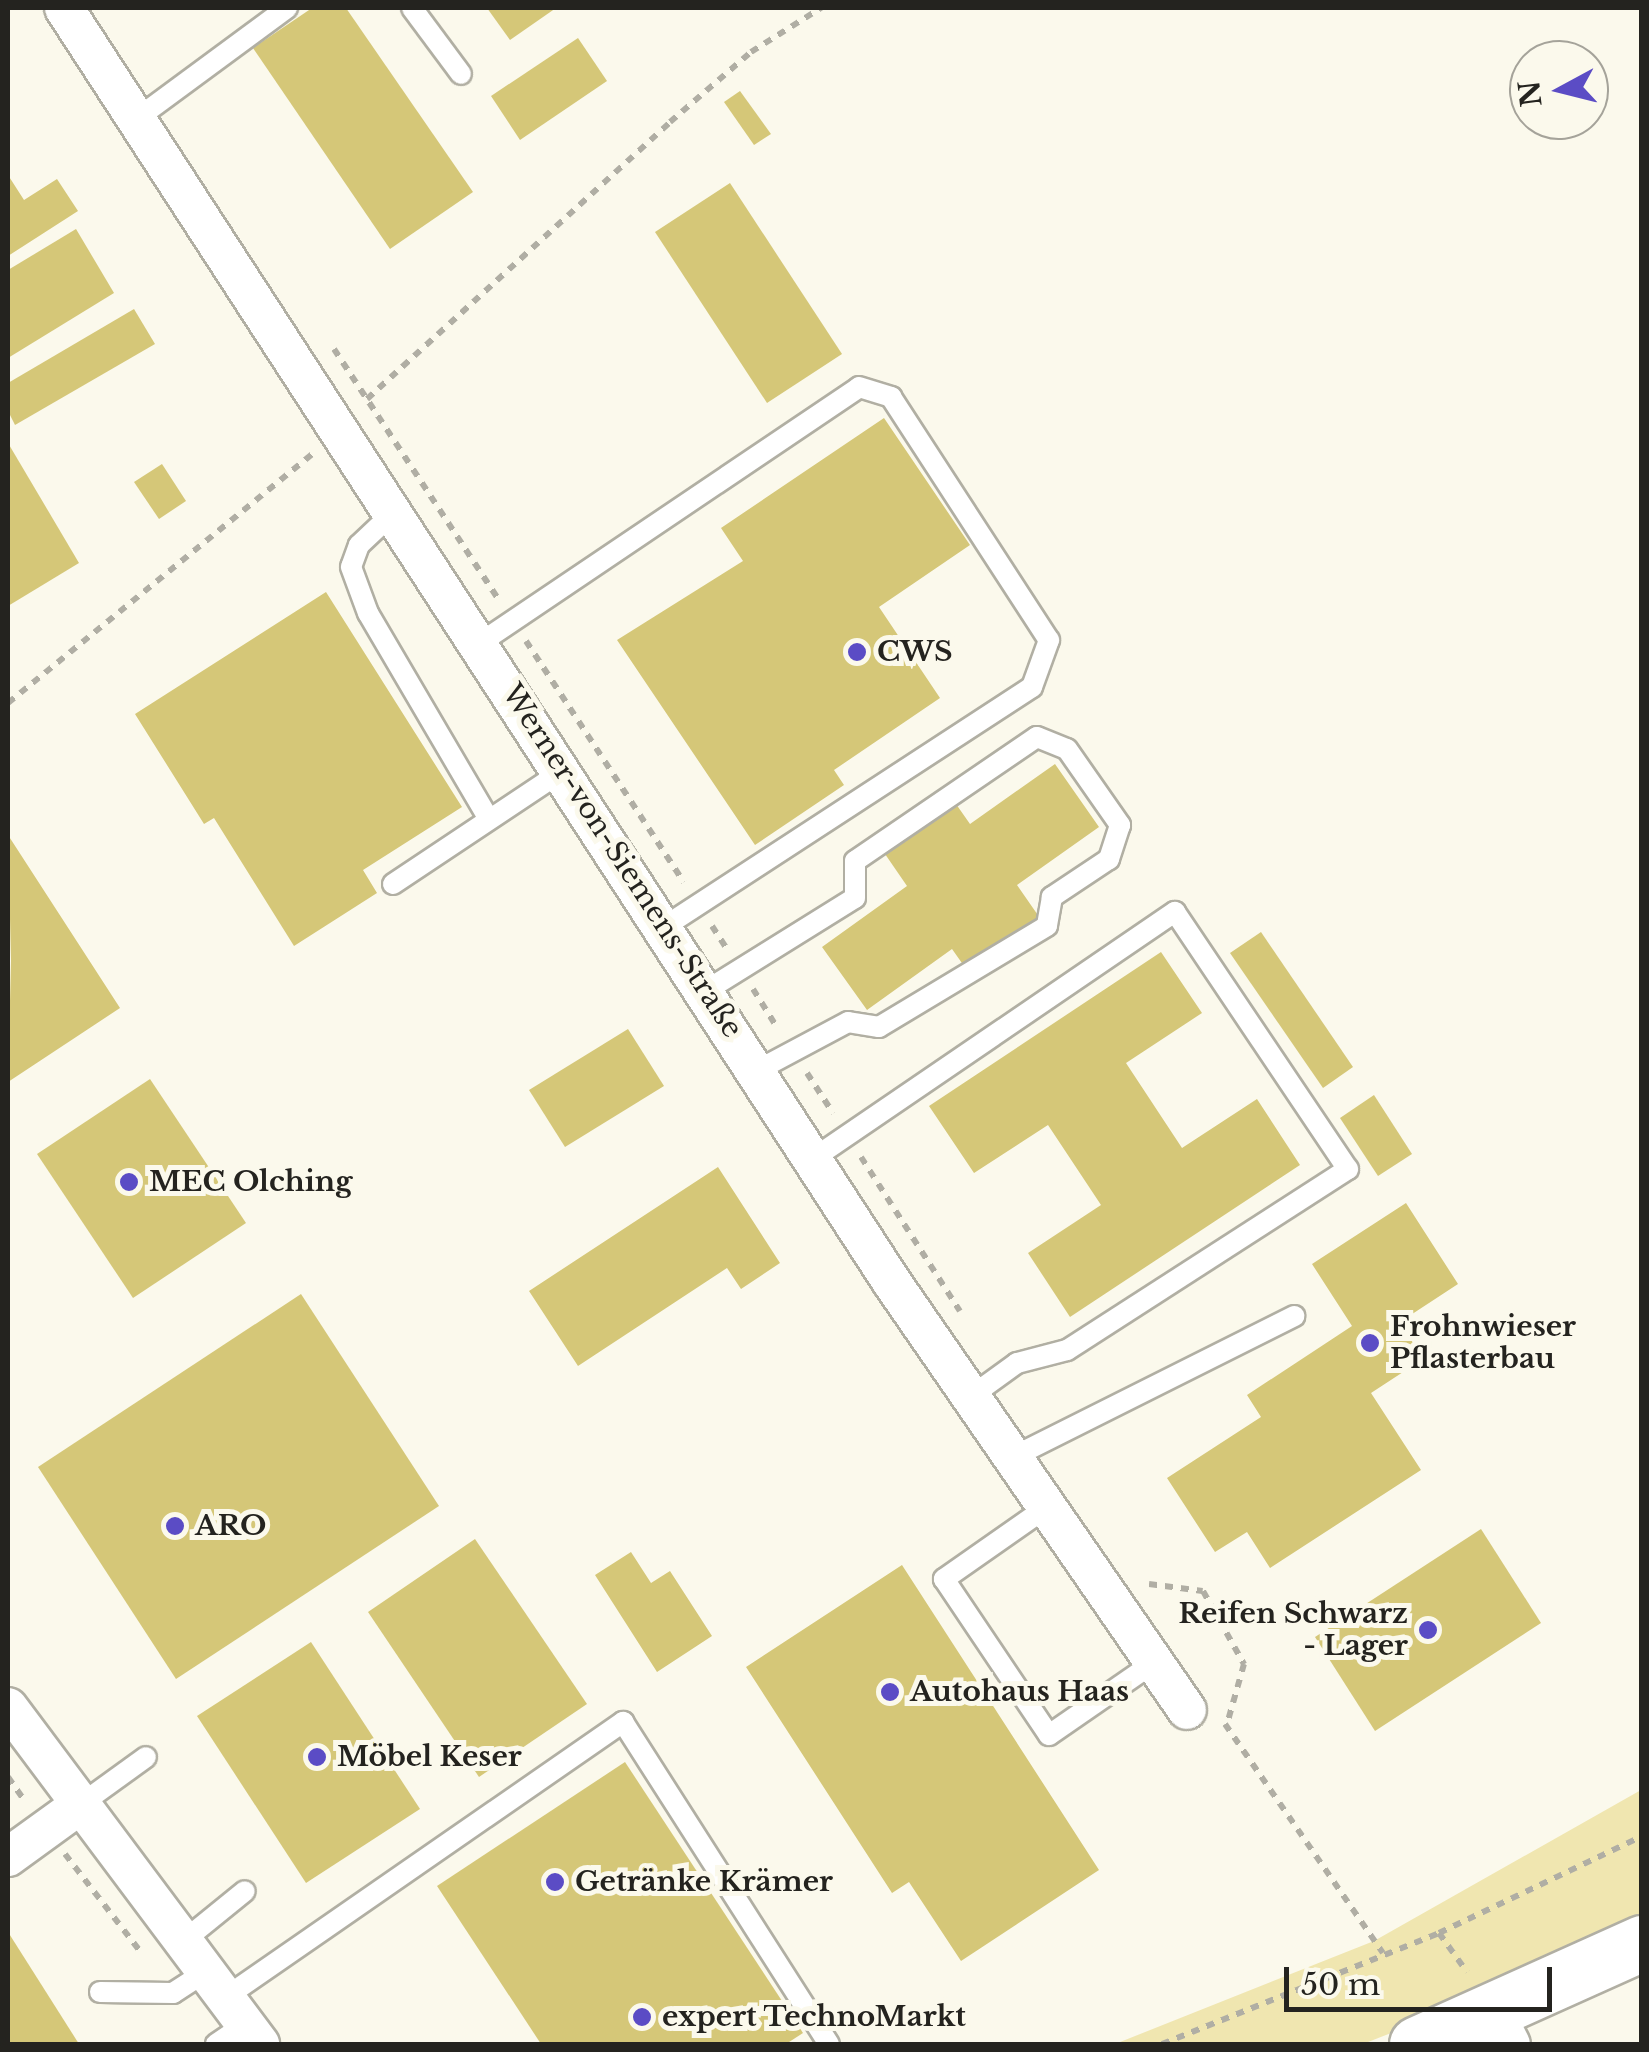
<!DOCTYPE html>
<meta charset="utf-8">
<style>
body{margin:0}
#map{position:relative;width:1649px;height:2052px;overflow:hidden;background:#fbf9ec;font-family:"Libre Baskerville",serif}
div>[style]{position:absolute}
.green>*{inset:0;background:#f0e6b0}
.building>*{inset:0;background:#d5c778}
.path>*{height:6px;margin-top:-3px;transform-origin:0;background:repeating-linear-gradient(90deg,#b0aea4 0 8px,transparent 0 16px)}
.roads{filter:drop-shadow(2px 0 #b1afa3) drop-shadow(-2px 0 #b1afa3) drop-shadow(0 2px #b1afa3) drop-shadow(0 -2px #b1afa3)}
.lane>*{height:20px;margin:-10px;padding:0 10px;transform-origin:10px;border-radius:10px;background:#fff}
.street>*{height:38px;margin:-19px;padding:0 19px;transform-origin:19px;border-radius:19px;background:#fff}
.secondary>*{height:55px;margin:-27.5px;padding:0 27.5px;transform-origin:27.5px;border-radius:27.5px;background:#fff}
.dots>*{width:28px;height:28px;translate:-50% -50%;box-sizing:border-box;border:5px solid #fbf9ec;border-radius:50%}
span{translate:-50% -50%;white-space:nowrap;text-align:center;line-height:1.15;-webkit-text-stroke:10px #fbf9ec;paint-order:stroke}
.poi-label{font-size:28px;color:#24231f;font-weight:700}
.left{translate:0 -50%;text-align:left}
.right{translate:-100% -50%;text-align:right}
.street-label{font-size:28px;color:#24231f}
.frame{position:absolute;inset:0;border:10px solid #24231f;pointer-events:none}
.north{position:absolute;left:1509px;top:40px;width:100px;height:100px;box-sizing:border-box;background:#fbf9ec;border:2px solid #a5a39a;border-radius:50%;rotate:263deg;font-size:28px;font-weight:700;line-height:40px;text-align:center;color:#24231f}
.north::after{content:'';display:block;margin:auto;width:35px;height:45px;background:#5b4cc5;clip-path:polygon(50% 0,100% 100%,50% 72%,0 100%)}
.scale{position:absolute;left:1284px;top:1967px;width:268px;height:45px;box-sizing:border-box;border:5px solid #24231f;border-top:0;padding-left:12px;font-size:30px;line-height:35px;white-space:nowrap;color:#24231f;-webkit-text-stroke:8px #fbf9ec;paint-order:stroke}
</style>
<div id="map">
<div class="green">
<div style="clip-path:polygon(1641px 1790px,1641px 1914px,1460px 2006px,1363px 2044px,1115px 2044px,1374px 1941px)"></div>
</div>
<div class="building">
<div style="clip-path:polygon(312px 8px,346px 8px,473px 192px,390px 249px,253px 48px)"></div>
<div style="clip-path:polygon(487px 8px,556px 8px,510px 40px)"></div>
<div style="clip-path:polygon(578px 38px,607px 81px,520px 140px,491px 96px)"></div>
<div style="clip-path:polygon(740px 91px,771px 134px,754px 145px,724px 102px)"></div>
<div style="clip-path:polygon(8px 175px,24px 200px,57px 179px,78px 211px,8px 256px)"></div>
<div style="clip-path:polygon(730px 183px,842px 354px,767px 403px,655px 232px)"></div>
<div style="clip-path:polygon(76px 229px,114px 293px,8px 358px,8px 270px)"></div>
<div style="clip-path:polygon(134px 309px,155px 344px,15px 425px,8px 411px,8px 383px)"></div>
<div style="clip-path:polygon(884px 418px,970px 545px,879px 607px,940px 698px,834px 770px,844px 785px,755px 845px,617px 640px,743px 561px,721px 528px)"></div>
<div style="clip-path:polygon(8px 443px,79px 563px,8px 606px)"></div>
<div style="clip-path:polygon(162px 464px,186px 501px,159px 519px,134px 482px)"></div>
<div style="clip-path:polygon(326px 592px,462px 807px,363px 870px,377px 893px,294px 946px,214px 818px,204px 824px,135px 714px)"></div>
<div style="clip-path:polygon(1055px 764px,1099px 827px,1017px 885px,1042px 921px,969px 973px,952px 949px,867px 1010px,822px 947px,907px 886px,885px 854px,956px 804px,970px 824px)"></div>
<div style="clip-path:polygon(8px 835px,120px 1008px,8px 1082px,11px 961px)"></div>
<div style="clip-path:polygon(1261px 932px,1353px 1067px,1323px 1088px,1230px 953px)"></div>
<div style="clip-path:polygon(1161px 952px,1202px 1013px,1126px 1063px,1182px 1148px,1257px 1099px,1300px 1165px,1070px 1317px,1028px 1253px,1101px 1205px,1048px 1125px,974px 1173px,929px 1106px)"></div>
<div style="clip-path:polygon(628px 1029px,664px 1086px,565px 1147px,529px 1090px)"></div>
<div style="clip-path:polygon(150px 1079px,246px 1223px,133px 1298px,37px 1154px)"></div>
<div style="clip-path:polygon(1374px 1095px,1412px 1154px,1378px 1176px,1340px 1118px)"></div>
<div style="clip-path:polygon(718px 1167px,780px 1263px,741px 1289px,727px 1268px,578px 1366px,529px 1291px)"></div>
<div style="clip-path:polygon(1406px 1203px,1458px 1284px,1400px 1322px,1423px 1359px,1371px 1393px,1421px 1470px,1270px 1568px,1247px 1532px,1215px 1552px,1167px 1478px,1261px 1417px,1247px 1395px,1352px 1326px,1312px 1264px)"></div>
<div style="clip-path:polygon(301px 1294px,439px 1506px,176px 1679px,38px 1467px)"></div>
<div style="clip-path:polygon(1481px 1529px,1541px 1623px,1375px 1731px,1315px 1637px)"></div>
<div style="clip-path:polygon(475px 1539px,587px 1704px,479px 1777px,368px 1612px)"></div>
<div style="clip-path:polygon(631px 1552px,651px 1583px,670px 1571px,712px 1636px,657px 1672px,595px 1575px)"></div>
<div style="clip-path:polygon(902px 1565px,1099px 1870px,961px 1961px,909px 1882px,892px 1893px,746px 1667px)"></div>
<div style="clip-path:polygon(311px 1642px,420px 1809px,306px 1883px,197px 1716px)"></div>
<div style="clip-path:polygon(625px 1762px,803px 2033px,786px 2044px,541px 2044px,437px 1886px)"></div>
<div style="clip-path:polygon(8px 1932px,79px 2044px,8px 2044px)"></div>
</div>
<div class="path">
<div style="left:334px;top:349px;width:303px;rotate:56.7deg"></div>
<div style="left:367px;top:399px;width:411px;rotate:-42.4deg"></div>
<div style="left:670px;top:122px;width:107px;rotate:-40.8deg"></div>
<div style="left:751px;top:52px;width:83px;rotate:-32.2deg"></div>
<div style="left:526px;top:641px;width:288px;rotate:56.8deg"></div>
<div style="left:8px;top:703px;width:393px;rotate:-39.3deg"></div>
<div style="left:712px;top:926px;width:27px;rotate:57deg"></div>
<div style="left:753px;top:989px;width:47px;rotate:58deg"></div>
<div style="left:807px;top:1073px;width:48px;rotate:57deg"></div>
<div style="left:861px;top:1157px;width:183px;rotate:57.3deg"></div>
<div style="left:1149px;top:1584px;width:54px;rotate:7.4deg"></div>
<div style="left:1203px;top:1591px;width:84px;rotate:60.7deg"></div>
<div style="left:1244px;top:1664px;width:62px;rotate:105.8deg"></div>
<div style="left:1225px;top:1724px;width:278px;rotate:55.4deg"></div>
<div style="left:8px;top:1777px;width:29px;rotate:55deg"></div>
<div style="left:65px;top:1854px;width:123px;rotate:52.3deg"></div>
<div style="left:1439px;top:1933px;width:48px;rotate:54.3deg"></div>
<div style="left:1162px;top:2044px;width:298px;rotate:-21.8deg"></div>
<div style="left:1439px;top:1933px;width:225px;rotate:-25.5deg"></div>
</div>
<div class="roads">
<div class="lane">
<div style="left:412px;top:8px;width:82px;rotate:53.4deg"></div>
<div style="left:139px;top:117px;width:184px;rotate:-36.4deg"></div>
<div style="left:393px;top:513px;width:47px;rotate:136.7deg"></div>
<div style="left:359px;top:545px;width:23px;rotate:110deg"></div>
<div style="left:351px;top:567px;width:49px;rotate:69.7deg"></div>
<div style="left:368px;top:613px;width:235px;rotate:59.6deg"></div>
<div style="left:480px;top:643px;width:457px;rotate:-34deg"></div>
<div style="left:859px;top:387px;width:34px;rotate:17deg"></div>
<div style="left:891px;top:397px;width:290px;rotate:57deg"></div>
<div style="left:1049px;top:640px;width:50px;rotate:109.9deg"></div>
<div style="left:1032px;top:687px;width:441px;rotate:146.9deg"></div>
<div style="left:393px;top:884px;width:206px;rotate:-33.7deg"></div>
<div style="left:707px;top:990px;width:174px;rotate:-31.9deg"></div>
<div style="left:855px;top:898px;width:37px;rotate:-90deg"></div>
<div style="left:855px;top:861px;width:220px;rotate:-34.3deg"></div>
<div style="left:1037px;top:737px;width:32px;rotate:22deg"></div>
<div style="left:1067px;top:749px;width:93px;rotate:55.1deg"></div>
<div style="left:1120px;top:825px;width:36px;rotate:108deg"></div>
<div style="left:1109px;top:859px;width:69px;rotate:146.3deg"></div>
<div style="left:1052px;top:897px;width:29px;rotate:100deg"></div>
<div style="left:1047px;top:926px;width:196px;rotate:149deg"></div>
<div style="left:879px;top:1027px;width:31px;rotate:-171deg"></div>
<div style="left:848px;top:1022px;width:102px;rotate:151.9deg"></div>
<div style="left:814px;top:1158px;width:437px;rotate:-34.3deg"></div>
<div style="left:1175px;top:912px;width:310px;rotate:56.1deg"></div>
<div style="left:1348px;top:1169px;width:334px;rotate:147.2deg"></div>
<div style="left:1067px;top:1350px;width:52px;rotate:165.4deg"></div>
<div style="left:1017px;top:1363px;width:58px;rotate:144.1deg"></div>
<div style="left:1011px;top:1458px;width:317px;rotate:-26.6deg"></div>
<div style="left:1047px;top:1507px;width:126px;rotate:145deg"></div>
<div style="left:944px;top:1579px;width:188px;rotate:56.1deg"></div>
<div style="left:1049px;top:1735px;width:129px;rotate:-34.6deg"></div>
<div style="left:77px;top:1807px;width:85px;rotate:-35.9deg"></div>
<div style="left:181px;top:1943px;width:82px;rotate:-39.1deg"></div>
<div style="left:100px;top:1992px;width:73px;rotate:0.8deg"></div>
<div style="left:173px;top:1993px;width:37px;rotate:-33deg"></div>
<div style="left:223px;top:1999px;width:487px;rotate:-34.7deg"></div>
<div style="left:623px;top:1722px;width:382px;rotate:57.4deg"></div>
<div style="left:216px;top:2044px;width:34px;rotate:-34deg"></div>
</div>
<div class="street">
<div style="left:64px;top:8px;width:1518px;rotate:56.99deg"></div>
<div style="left:891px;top:1281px;width:521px;rotate:55.4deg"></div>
<div style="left:8px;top:1707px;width:421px;rotate:53.2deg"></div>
<div style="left:8px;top:1857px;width:85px;rotate:-35.9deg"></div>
<div style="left:1494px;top:2011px;width:37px;rotate:63deg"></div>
</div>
<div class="secondary">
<div style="left:1417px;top:2044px;width:247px;rotate:-24.2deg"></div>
</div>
</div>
<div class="dots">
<div style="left:857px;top:652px;background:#5b4cc5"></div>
<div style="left:129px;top:1182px;background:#5b4cc5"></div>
<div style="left:1370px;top:1343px;background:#5b4cc5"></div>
<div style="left:175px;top:1526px;background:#5b4cc5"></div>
<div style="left:1428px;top:1630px;background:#5b4cc5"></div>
<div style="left:890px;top:1692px;background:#5b4cc5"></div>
<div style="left:317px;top:1757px;background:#5b4cc5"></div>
<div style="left:555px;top:1882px;background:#5b4cc5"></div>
<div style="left:642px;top:2017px;background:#5b4cc5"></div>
</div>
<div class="poi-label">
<span class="left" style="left:877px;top:652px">CWS</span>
<span class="left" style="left:149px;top:1182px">MEC Olching</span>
<span class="left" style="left:1390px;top:1343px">Frohnwieser<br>Pflasterbau</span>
<span class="left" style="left:195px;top:1526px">ARO</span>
<span class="right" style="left:1408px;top:1630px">Reifen Schwarz<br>- Lager</span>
<span class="left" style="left:910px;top:1692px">Autohaus Haas</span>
<span class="left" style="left:337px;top:1757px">Möbel Keser</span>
<span class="left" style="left:575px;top:1882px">Getränke Krämer</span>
<span class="left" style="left:662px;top:2017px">expert TechnoMarkt</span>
</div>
<div class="street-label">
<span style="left:622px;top:861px;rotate:57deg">Werner-von-Siemens-Straße</span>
</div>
<div class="frame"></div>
<div class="north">N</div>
<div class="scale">50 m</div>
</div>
